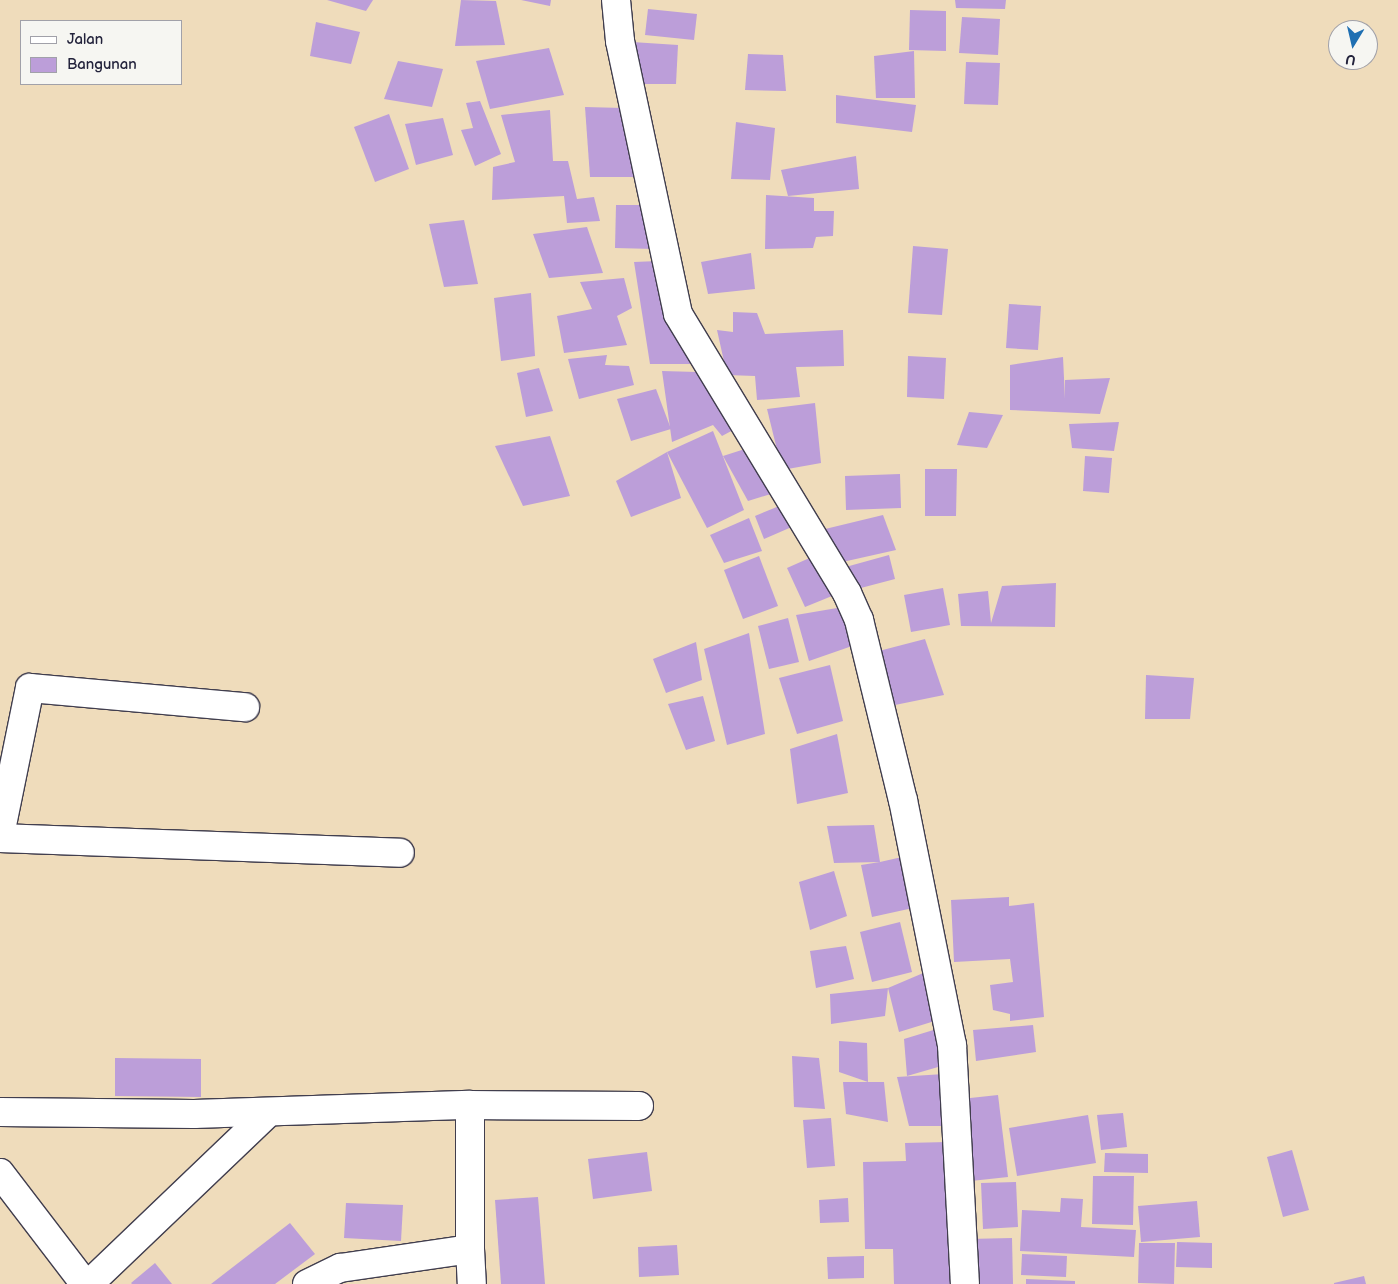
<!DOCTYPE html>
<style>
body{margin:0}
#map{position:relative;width:1398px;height:1284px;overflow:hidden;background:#efdcbb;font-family:"Balsamiq Sans",sans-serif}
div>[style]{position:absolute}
.building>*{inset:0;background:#bc9ed9}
.roads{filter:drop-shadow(1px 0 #413e4e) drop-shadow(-1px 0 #413e4e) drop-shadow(0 1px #413e4e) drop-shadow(0 -1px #413e4e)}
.street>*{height:28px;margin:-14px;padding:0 14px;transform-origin:14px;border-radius:14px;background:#fff}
span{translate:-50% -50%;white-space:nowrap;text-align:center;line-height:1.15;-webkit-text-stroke:4.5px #f6f6f2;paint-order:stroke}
.legend{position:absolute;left:20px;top:20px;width:162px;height:65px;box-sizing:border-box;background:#f6f6f2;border:1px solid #a1a1a9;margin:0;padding:6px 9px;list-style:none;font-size:15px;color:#22223b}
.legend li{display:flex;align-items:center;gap:10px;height:25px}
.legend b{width:25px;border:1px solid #a1a1a9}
.north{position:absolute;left:1328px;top:20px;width:50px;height:50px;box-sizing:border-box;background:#f6f6f2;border:1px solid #a1a1a9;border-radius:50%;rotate:189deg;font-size:14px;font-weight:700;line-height:20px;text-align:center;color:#22223b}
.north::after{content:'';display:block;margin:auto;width:18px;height:22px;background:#1f6fb2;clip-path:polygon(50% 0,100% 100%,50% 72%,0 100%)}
</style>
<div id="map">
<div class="building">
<div style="clip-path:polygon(327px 0,373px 0,366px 11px)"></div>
<div style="clip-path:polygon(461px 0,496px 1px,505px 45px,455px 46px)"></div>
<div style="clip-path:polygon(521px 0,551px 0,550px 6px)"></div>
<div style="clip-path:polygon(955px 0,1006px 0,1005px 9px,956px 8px)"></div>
<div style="clip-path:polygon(648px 9px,697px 14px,694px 40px,645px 35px)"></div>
<div style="clip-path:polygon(910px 10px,946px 11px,946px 51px,909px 50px)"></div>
<div style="clip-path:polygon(962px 17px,1000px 19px,998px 55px,959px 53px)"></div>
<div style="clip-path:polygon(316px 22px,360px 32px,351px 64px,310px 56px)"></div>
<div style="clip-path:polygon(632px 42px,678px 45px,676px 84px,639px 84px)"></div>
<div style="clip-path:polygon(549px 48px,564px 95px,490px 109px,476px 61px)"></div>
<div style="clip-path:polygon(914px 51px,915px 98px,876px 98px,874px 56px)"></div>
<div style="clip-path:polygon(748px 54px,783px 55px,786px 91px,745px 90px)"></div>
<div style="clip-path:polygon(398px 61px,443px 69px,432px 107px,384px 99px)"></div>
<div style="clip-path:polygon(966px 62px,1000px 63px,998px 105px,964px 104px)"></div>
<div style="clip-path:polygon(836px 95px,916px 105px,912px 132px,836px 123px)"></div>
<div style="clip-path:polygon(480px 101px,501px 154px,475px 166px,461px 130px,473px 128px,466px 103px)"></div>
<div style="clip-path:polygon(585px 107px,623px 108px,635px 177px,590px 177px)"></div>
<div style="clip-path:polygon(550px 110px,553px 161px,568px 161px,577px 199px,594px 197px,600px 221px,567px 223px,564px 196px,492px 200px,493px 167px,515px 162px,501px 115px)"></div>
<div style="clip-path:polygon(389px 114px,409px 169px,375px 182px,354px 127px)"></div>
<div style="clip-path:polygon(443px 118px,453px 155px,416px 165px,405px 124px)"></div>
<div style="clip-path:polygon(736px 122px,775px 128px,770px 180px,731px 179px)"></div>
<div style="clip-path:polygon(856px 156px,859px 189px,788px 196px,781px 170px)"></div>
<div style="clip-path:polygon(766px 195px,814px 198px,814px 211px,834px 211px,833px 236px,816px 237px,813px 248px,765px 249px)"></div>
<div style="clip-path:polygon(616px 205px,646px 205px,654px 249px,615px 248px)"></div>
<div style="clip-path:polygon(464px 220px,478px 284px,444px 287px,429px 224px)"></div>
<div style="clip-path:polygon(587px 227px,603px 273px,549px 278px,533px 234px)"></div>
<div style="clip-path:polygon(913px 246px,948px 249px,942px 315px,908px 313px)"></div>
<div style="clip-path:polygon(751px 253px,755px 289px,708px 294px,701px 262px)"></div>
<div style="clip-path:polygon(658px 261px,695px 364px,650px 364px,634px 262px)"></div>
<div style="clip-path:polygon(624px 278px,632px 308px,617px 316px,627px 345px,564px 353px,557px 316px,592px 309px,580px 282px)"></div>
<div style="clip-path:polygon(531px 293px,535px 356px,501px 361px,494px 298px)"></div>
<div style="clip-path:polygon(1009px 304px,1041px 306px,1038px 350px,1006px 348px)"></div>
<div style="clip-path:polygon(733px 312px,757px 313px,765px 334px,843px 330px,844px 366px,796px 367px,800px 397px,757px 400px,755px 376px,727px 375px,717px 330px,733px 332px)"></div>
<div style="clip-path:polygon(607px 355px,605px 365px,629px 366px,634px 385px,579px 399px,568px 359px)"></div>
<div style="clip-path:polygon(908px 356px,946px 358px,944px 399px,907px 397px)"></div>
<div style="clip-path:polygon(1063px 357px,1065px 399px,1065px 380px,1110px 378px,1100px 414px,1010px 410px,1010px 365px)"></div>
<div style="clip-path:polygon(539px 368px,553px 411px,526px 417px,517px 373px)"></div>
<div style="clip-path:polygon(662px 371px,697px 372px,735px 429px,722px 436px,713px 425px,672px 442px)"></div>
<div style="clip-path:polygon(656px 389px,671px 429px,631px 441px,617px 399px)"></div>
<div style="clip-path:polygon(815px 403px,821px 463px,782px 470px,767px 409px)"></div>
<div style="clip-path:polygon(969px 412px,1003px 415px,987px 448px,957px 445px)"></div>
<div style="clip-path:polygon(1119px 422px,1114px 451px,1072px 448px,1069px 424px)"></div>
<div style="clip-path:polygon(713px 431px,744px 510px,707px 528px,667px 452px)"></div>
<div style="clip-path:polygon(550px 436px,570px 496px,523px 506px,495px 446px)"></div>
<div style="clip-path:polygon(748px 448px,774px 493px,748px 501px,723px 456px)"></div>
<div style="clip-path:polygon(667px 452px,681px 498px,631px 517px,616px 481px)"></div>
<div style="clip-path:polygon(1085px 456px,1112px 458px,1109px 493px,1083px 491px)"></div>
<div style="clip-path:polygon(925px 469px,957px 469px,956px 516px,925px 516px)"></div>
<div style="clip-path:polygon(900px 474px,901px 508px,846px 510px,845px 476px)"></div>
<div style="clip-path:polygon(784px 504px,794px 526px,764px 539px,755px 516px)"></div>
<div style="clip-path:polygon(883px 515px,896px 550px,838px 563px,821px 530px)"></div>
<div style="clip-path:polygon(749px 518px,762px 551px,724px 563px,710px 535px)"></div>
<div style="clip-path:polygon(889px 555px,895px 579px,857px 589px,842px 568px)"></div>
<div style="clip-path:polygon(759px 556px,778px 606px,743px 619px,724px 570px)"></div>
<div style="clip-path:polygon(814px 556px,832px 596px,805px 607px,787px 568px)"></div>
<div style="clip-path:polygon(1056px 583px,1055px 627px,961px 626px,958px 594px,988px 591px,991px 623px,1002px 586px)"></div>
<div style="clip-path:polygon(943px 588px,950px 625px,911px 632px,904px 595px)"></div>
<div style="clip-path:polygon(843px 607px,855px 645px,809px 661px,796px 615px)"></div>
<div style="clip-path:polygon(788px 618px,799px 662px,769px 669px,758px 626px)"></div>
<div style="clip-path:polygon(749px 633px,765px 734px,727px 745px,704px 649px)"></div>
<div style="clip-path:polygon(925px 639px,944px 695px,890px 706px,875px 652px)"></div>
<div style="clip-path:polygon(696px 642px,702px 680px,666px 693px,653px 659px)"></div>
<div style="clip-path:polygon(830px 665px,843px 721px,797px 734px,779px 678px)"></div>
<div style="clip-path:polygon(1146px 675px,1194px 678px,1190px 719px,1145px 719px)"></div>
<div style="clip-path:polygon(703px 696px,715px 741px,686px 750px,668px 704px)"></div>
<div style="clip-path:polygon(837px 734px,848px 793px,797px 804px,790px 749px)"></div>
<div style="clip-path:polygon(874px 825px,880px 862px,902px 857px,913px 908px,872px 917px,861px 865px,880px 862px,834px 863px,827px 826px)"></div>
<div style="clip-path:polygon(834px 871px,847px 916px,810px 930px,799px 882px)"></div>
<div style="clip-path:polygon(1009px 897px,1009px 906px,1034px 903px,1044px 1017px,1010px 1021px,1010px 1014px,993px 1010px,990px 985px,1013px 982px,1010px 959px,954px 962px,951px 900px)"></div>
<div style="clip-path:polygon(900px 922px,912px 972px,872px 982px,860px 932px)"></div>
<div style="clip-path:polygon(846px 946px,854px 979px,816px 988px,810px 951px)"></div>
<div style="clip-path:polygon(928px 971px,938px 1020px,899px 1032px,888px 988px,885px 1016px,831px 1024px,830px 994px,888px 988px)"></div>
<div style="clip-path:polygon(1033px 1025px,1036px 1052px,976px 1061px,973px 1030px)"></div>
<div style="clip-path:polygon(940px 1028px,945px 1065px,907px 1076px,904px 1039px)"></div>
<div style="clip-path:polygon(839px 1041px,867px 1043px,868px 1082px,884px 1082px,888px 1122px,846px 1114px,843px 1082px,868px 1082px,839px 1072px)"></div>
<div style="clip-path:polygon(792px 1056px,819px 1058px,825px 1109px,794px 1107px)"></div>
<div style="clip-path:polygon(115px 1058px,201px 1059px,201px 1097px,115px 1096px)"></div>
<div style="clip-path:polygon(944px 1074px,949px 1126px,909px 1126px,897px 1077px)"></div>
<div style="clip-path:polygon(998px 1095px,1008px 1177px,971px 1181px,961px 1099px)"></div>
<div style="clip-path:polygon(1123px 1113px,1127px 1147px,1101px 1150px,1097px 1115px)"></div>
<div style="clip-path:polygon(1088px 1115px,1096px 1163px,1017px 1176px,1009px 1128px)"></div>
<div style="clip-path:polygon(831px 1118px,835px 1166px,807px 1168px,803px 1120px)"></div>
<div style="clip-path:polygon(948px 1142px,951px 1284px,894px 1284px,893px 1249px,865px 1249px,863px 1162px,906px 1161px,905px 1143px)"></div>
<div style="clip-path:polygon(1292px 1150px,1309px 1210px,1283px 1217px,1267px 1157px)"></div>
<div style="clip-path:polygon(647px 1152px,652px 1191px,593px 1199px,588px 1159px)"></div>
<div style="clip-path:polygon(1105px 1153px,1148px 1154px,1148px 1173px,1104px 1172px)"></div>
<div style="clip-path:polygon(1093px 1176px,1134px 1176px,1133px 1225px,1092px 1224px)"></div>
<div style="clip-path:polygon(1016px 1182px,1018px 1227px,983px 1229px,981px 1183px)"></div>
<div style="clip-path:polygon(538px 1197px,545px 1284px,501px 1284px,495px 1200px)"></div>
<div style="clip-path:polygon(848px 1198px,849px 1222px,820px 1223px,819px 1200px)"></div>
<div style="clip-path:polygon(1061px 1198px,1083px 1199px,1081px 1227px,1136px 1230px,1134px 1257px,1020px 1251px,1022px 1210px,1060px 1212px)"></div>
<div style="clip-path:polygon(1197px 1201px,1200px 1237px,1141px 1242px,1138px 1206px)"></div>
<div style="clip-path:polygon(346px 1203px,403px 1205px,401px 1241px,344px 1238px)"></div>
<div style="clip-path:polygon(290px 1223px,315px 1254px,275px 1284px,211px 1284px)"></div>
<div style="clip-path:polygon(1012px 1238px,1013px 1284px,969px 1284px,968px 1239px)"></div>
<div style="clip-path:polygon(1177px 1242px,1212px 1243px,1212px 1268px,1176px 1267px)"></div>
<div style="clip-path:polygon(1139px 1243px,1175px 1243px,1174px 1284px,1138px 1283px)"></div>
<div style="clip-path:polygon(677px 1245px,679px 1275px,639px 1277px,638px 1247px)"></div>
<div style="clip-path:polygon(1022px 1254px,1067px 1256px,1066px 1277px,1021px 1275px)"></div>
<div style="clip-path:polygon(864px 1256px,864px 1278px,828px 1279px,827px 1257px)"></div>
<div style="clip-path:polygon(155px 1263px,172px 1284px,132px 1284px,131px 1283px)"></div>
<div style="clip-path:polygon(1364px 1276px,1366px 1284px,1334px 1284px,1334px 1283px)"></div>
<div style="clip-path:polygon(1026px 1279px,1075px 1281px,1075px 1284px,1026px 1284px)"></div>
</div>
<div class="roads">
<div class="street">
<div style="left:616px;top:0;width:41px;rotate:84.4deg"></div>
<div style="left:620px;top:41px;width:279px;rotate:78deg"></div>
<div style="left:678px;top:314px;width:326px;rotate:58.8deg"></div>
<div style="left:847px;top:593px;width:30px;rotate:66deg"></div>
<div style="left:859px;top:620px;width:185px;rotate:76.3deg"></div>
<div style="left:903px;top:800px;width:250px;rotate:78.7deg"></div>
<div style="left:952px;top:1045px;width:239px;rotate:86.9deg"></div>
<div style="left:0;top:835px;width:150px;rotate:-78.5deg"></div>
<div style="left:30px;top:688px;width:216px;rotate:5.1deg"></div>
<div style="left:0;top:838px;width:400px;rotate:2.1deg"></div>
<div style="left:0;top:1112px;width:194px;rotate:0.6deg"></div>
<div style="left:194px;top:1114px;width:276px;rotate:-1.9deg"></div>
<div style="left:470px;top:1105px;width:169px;rotate:0.3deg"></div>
<div style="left:0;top:1173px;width:140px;rotate:52.6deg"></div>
<div style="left:470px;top:1249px;width:35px;rotate:87deg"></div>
<div style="left:89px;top:1284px;width:249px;rotate:-43.7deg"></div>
<div style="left:307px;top:1284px;width:37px;rotate:-26deg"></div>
<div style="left:340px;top:1268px;width:131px;rotate:-8.3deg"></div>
<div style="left:470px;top:1249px;width:144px;rotate:-90deg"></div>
</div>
</div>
<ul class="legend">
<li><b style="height:6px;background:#fff"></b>Jalan</li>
<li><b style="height:14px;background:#bc9ed9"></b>Bangunan</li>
</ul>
<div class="north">U</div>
</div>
